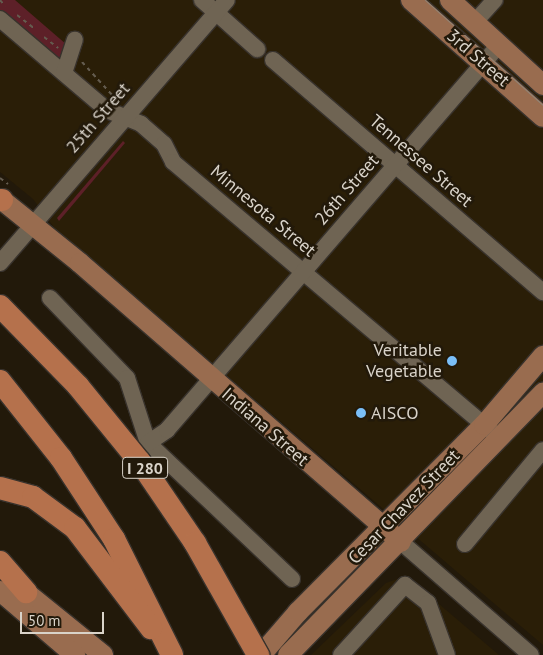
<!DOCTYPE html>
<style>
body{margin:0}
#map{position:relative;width:543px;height:655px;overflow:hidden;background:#22190a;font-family:"PT Sans",sans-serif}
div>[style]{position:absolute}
.built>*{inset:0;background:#2a1e07}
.green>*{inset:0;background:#5d2028}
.path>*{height:2px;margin-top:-1px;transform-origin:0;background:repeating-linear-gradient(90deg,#645c4f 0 4px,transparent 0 8px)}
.roads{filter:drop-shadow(1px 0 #38322c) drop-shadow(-1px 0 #38322c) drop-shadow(0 1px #38322c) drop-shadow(0 -1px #38322c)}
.minor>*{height:16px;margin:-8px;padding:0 8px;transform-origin:8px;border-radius:8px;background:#6f6453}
.major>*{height:20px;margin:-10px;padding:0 10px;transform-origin:10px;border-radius:10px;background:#996c4f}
.highway>*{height:22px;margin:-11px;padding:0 11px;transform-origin:11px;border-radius:11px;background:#b5714c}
.tram>*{height:1px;margin:-0.5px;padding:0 0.5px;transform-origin:0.5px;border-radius:0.5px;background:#8e867a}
.bridges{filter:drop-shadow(1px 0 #38322c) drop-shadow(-1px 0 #38322c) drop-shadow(0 1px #38322c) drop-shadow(0 -1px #38322c)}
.highway-bridge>*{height:22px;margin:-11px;padding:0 11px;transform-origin:11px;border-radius:11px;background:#b5714c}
.dots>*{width:14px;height:14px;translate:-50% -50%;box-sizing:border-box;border:2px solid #22190a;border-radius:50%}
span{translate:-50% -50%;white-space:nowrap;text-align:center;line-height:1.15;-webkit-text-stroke:5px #22190a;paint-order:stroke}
.shield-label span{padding:1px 4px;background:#22190a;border:1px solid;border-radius:4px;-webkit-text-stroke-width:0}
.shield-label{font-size:16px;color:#d9d3c9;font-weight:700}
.street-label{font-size:18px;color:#d9d3c9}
.poi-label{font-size:18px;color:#d9d3c9}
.right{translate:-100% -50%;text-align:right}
.left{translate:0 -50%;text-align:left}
.scale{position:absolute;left:20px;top:612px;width:84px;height:22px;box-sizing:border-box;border:2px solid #d9d3c9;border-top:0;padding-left:6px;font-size:15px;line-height:18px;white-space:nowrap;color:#d9d3c9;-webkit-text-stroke:4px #22190a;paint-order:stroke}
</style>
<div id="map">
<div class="built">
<div style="clip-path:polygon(0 0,543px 0,543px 645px,56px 230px,33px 199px,0 172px)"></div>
<div style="clip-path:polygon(406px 576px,499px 655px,311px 655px,386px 583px)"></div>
</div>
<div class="green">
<div style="clip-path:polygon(0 0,15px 0,67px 45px,60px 63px,0 13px)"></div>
<div style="clip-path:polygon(123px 141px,125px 143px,59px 221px,57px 218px)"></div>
</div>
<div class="path">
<div style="left:0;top:0;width:8px;rotate:50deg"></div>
<div style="left:17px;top:15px;width:23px;rotate:38deg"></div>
<div style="left:44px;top:37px;width:18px;rotate:38deg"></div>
<div style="left:82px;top:62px;width:47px;rotate:47.6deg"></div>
<div style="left:0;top:178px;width:10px;rotate:37deg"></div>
</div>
<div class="roads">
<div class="minor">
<div style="left:202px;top:0;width:74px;rotate:41.7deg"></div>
<div style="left:0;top:19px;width:140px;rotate:40.4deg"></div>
<div style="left:107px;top:110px;width:37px;rotate:22deg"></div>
<div style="left:141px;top:124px;width:30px;rotate:41deg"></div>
<div style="left:164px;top:144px;width:20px;rotate:63deg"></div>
<div style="left:173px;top:162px;width:418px;rotate:40.2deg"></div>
<div style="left:474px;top:23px;width:31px;rotate:-48deg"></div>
<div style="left:273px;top:60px;width:356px;rotate:40.7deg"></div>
<div style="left:64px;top:73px;width:35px;rotate:-72deg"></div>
<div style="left:0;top:263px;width:347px;rotate:-49.2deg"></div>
<div style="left:50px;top:298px;width:111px;rotate:46.1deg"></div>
<div style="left:127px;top:378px;width:68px;rotate:72.1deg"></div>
<div style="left:401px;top:542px;width:172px;rotate:41deg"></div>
<div style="left:465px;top:544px;width:122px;rotate:-50.3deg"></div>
<div style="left:292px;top:579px;width:198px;rotate:-136.6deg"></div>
<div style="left:148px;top:443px;width:23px;rotate:-34deg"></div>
<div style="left:167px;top:430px;width:508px;rotate:-49.23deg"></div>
<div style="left:341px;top:655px;width:95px;rotate:-47.6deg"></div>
<div style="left:405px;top:585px;width:29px;rotate:38deg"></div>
<div style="left:428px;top:603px;width:55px;rotate:69.9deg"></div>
</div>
<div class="major">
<div style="left:411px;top:0;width:176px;rotate:41.6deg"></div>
<div style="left:450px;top:0;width:126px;rotate:42.4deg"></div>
<div style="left:2px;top:200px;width:100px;rotate:38.9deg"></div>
<div style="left:80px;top:263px;width:425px;rotate:41deg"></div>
<div style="left:13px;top:582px;width:116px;rotate:39deg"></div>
<div style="left:0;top:591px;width:99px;rotate:40.5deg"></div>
<div style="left:261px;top:655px;width:57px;rotate:-49.3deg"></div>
<div style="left:298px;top:612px;width:264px;rotate:-45.2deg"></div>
<div style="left:484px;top:425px;width:91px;rotate:-49.5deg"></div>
<div style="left:288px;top:655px;width:366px;rotate:-45.8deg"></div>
</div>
<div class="highway">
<div style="left:0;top:200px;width:2px"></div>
<div style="left:0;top:381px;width:98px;rotate:51.6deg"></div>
<div style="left:61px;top:458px;width:97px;rotate:56.8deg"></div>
<div style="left:114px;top:539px;width:130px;rotate:63.4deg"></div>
<div style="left:0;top:488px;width:34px;rotate:15deg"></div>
<div style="left:33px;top:497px;width:52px;rotate:36.4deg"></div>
<div style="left:75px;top:528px;width:126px;rotate:52.8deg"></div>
<div style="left:0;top:562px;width:40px;rotate:49deg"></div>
</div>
</div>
<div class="tram">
<div style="left:425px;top:0;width:158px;rotate:41.7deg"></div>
</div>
<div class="bridges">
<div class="highway-bridge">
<div style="left:0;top:306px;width:112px;rotate:45.7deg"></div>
<div style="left:78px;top:386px;width:98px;rotate:50.8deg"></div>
<div style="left:140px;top:462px;width:98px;rotate:55.8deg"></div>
<div style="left:195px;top:543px;width:129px;rotate:60.6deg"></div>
</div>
</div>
<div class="dots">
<div style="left:452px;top:361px;background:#7abff8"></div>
<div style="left:361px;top:413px;background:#7abff8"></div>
</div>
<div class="shield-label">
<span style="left:145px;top:468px">I 280</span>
</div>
<div class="street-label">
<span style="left:478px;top:58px;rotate:41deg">3rd Street</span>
<span style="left:98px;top:118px;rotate:-49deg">25th Street</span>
<span style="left:421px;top:161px;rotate:41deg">Tennessee Street</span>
<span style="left:347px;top:190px;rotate:-49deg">26th Street</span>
<span style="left:263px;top:211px;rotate:40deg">Minnesota Street</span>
<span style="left:265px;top:427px;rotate:41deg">Indiana Street</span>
<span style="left:404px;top:507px;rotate:-46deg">Cesar Chavez Street</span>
</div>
<div class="poi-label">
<span class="right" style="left:442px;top:361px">Veritable<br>Vegetable</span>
<span class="left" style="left:371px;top:413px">AISCO</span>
</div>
<div class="scale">50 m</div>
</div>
